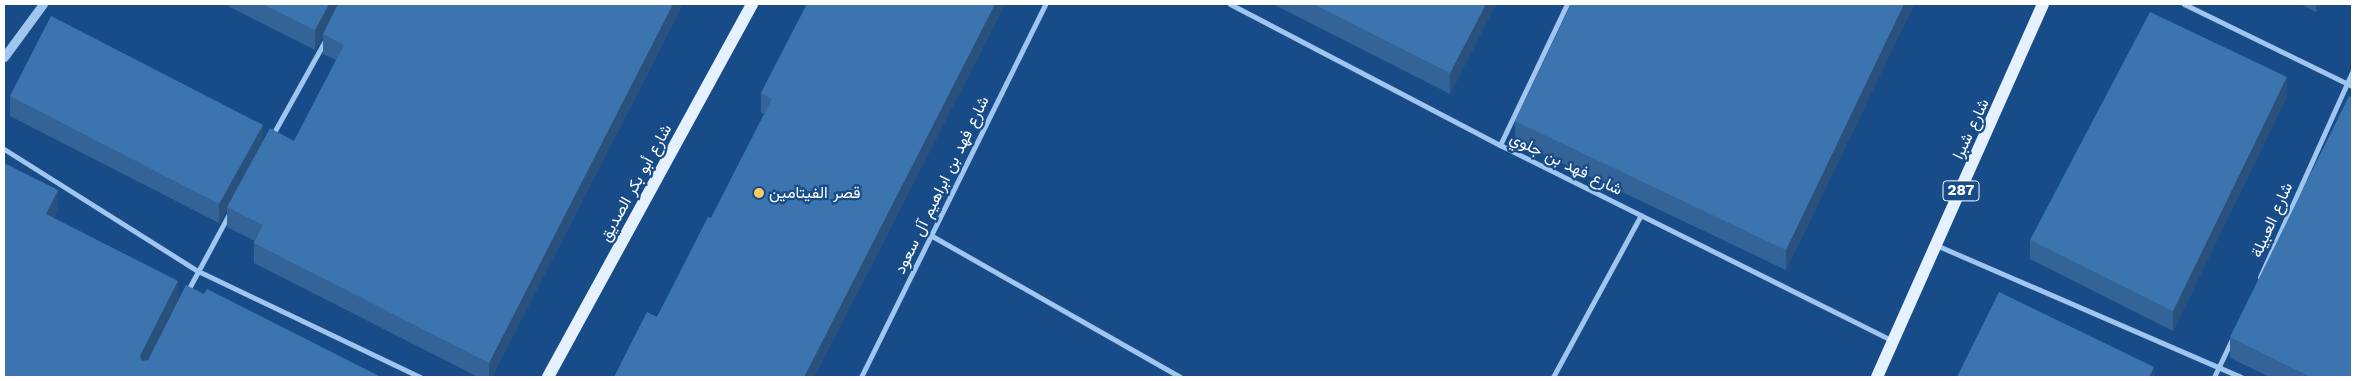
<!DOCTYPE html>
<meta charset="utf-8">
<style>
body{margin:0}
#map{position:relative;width:2356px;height:381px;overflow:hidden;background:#184c88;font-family:"Work Sans",Vazirmatn,sans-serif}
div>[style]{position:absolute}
.minor>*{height:5px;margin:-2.5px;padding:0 2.5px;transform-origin:2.5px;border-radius:2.5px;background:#a0c5ee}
.tertiary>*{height:9px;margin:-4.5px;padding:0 4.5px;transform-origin:4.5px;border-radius:4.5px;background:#a0c5ee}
.primary>*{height:12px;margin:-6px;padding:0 6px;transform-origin:6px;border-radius:6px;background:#e6f1ff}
.wall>*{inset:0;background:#346497}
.shaded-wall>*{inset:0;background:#2a517b}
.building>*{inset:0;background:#3c74b0}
.dots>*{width:14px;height:14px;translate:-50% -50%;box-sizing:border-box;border:2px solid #184c88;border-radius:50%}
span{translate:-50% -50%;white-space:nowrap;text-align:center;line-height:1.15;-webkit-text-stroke:4.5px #184c88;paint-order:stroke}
.shield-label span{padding:1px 4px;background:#184c88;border:1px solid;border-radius:4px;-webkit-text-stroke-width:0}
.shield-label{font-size:15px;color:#fff;font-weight:700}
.street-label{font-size:16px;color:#fff}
.poi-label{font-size:16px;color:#fff}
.left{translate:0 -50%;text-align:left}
.frame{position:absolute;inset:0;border:5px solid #fff;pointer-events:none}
</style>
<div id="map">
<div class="minor">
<div style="left:1230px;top:4px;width:305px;rotate:27.6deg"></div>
<div style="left:1500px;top:145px;width:439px;rotate:26.5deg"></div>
<div style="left:2184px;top:4px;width:187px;rotate:26deg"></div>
<div style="left:272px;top:136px;width:111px;rotate:-60.9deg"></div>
<div style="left:1500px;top:145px;width:156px;rotate:-64.6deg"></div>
<div style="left:4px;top:149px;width:229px;rotate:32.2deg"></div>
<div style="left:198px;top:271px;width:246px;rotate:25.5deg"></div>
<div style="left:932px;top:236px;width:285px;rotate:29.6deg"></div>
<div style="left:1936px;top:245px;width:332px;rotate:23.4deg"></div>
<div style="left:2260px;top:277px;width:225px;rotate:-65.8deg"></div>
<div style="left:187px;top:292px;width:89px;rotate:-61.7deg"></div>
<div style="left:861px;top:377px;width:416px;rotate:-63.7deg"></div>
<div style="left:1553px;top:377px;width:184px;rotate:-61.5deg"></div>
<div style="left:2214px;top:377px;width:44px;rotate:-64.6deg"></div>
</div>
<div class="tertiary">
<div style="left:4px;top:57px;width:66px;rotate:-53.7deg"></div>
</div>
<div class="primary">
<div style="left:548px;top:377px;width:425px;rotate:-61.3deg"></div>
<div style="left:1877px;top:377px;width:408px;rotate:-66deg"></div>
</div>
<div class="wall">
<div style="clip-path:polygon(224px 4px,683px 4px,492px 377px,478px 377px,254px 263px,254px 243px,255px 241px,227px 227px,227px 209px,219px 223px,10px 116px,10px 96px,263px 143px,294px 141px,336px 60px,323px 54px,323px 36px,315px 50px)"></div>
<div style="clip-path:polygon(807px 4px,1005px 4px,814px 377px,614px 377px,657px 317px,711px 218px,764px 114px,761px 113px,761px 93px)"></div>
<div style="clip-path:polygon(1273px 4px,1496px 4px,1450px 94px)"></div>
<div style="clip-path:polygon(1914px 4px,1786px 270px,1515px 141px,1515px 121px)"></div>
<div style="clip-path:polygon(2300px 4px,2320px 4px,2316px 12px)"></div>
<div style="clip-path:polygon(2287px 96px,2173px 331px,2030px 259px,2030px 240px)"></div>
<div style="clip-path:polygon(2230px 337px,2352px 377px,2270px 377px,2230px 358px)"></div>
</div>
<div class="shaded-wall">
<div style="clip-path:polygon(329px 4px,340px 4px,323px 34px,323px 36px,315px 50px,315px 30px)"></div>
<div style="clip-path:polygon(673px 4px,683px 4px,492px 377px,489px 377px,489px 363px)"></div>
<div style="clip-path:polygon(995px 4px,1005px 4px,814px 377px,804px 377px)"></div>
<div style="clip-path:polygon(1486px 4px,1496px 4px,1450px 94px,1450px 73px)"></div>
<div style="clip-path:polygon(1904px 4px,1914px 4px,1786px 270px,1786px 250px)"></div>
<div style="clip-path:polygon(2316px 4px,2320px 4px,2316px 12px)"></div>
<div style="clip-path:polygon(2287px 77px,2287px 96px,2173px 331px,2173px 311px)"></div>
<div style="clip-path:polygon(263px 125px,263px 145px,227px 207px,227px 209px,219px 223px,219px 204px)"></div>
<div style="clip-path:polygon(58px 190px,58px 210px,46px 233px,46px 214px)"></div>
<div style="clip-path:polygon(178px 281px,178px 300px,140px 375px,140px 356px)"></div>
<div style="clip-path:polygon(2154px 367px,2154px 377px,2149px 377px)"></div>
</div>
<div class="building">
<div style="clip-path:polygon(263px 4px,329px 4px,315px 30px)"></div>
<div style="clip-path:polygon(338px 4px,673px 4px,489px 363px,254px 243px,263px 225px,227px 207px,270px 128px,294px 141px,344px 45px,323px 34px)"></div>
<div style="clip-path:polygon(807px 4px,995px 4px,804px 377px,614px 377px,647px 312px,657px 317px,708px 217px,711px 218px,772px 99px,761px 93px)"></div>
<div style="clip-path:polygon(1313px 4px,1486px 4px,1450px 73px)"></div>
<div style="clip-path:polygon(1571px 4px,1904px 4px,1786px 250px,1515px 121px)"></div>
<div style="clip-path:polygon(2150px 12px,2287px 77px,2173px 311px,2030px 240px)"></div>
<div style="clip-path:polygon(51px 16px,263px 125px,219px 204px,10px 96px)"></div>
<div style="clip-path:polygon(2349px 96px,2352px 98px,2352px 377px,2311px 377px,2230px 337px)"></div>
<div style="clip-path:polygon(4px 163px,58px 190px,46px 214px,178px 281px,140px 356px,142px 361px,148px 360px,186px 285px,204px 294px,207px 289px,381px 377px,4px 377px)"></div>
<div style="clip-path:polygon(1999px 292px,2154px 367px,2149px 377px,1957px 377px)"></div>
</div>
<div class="dots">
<div style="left:759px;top:193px;background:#ffcb5c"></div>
</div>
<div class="shield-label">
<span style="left:1961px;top:191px">287</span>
</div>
<div class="street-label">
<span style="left:1971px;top:129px;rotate:-65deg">شارع شبرا</span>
<span style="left:1566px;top:164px;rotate:26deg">شارع فهد بن جلوي</span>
<span style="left:636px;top:183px;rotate:-61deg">شارع أبو بكر الصديق</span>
<span style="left:942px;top:185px;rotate:-64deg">شارع فهد بن ابراهيم آل سعود</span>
<span style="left:2272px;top:220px;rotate:-66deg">شارع العبيلة</span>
</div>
<div class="poi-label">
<span class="left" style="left:769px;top:193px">قصر الفيتامين</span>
</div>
<div class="frame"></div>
</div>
